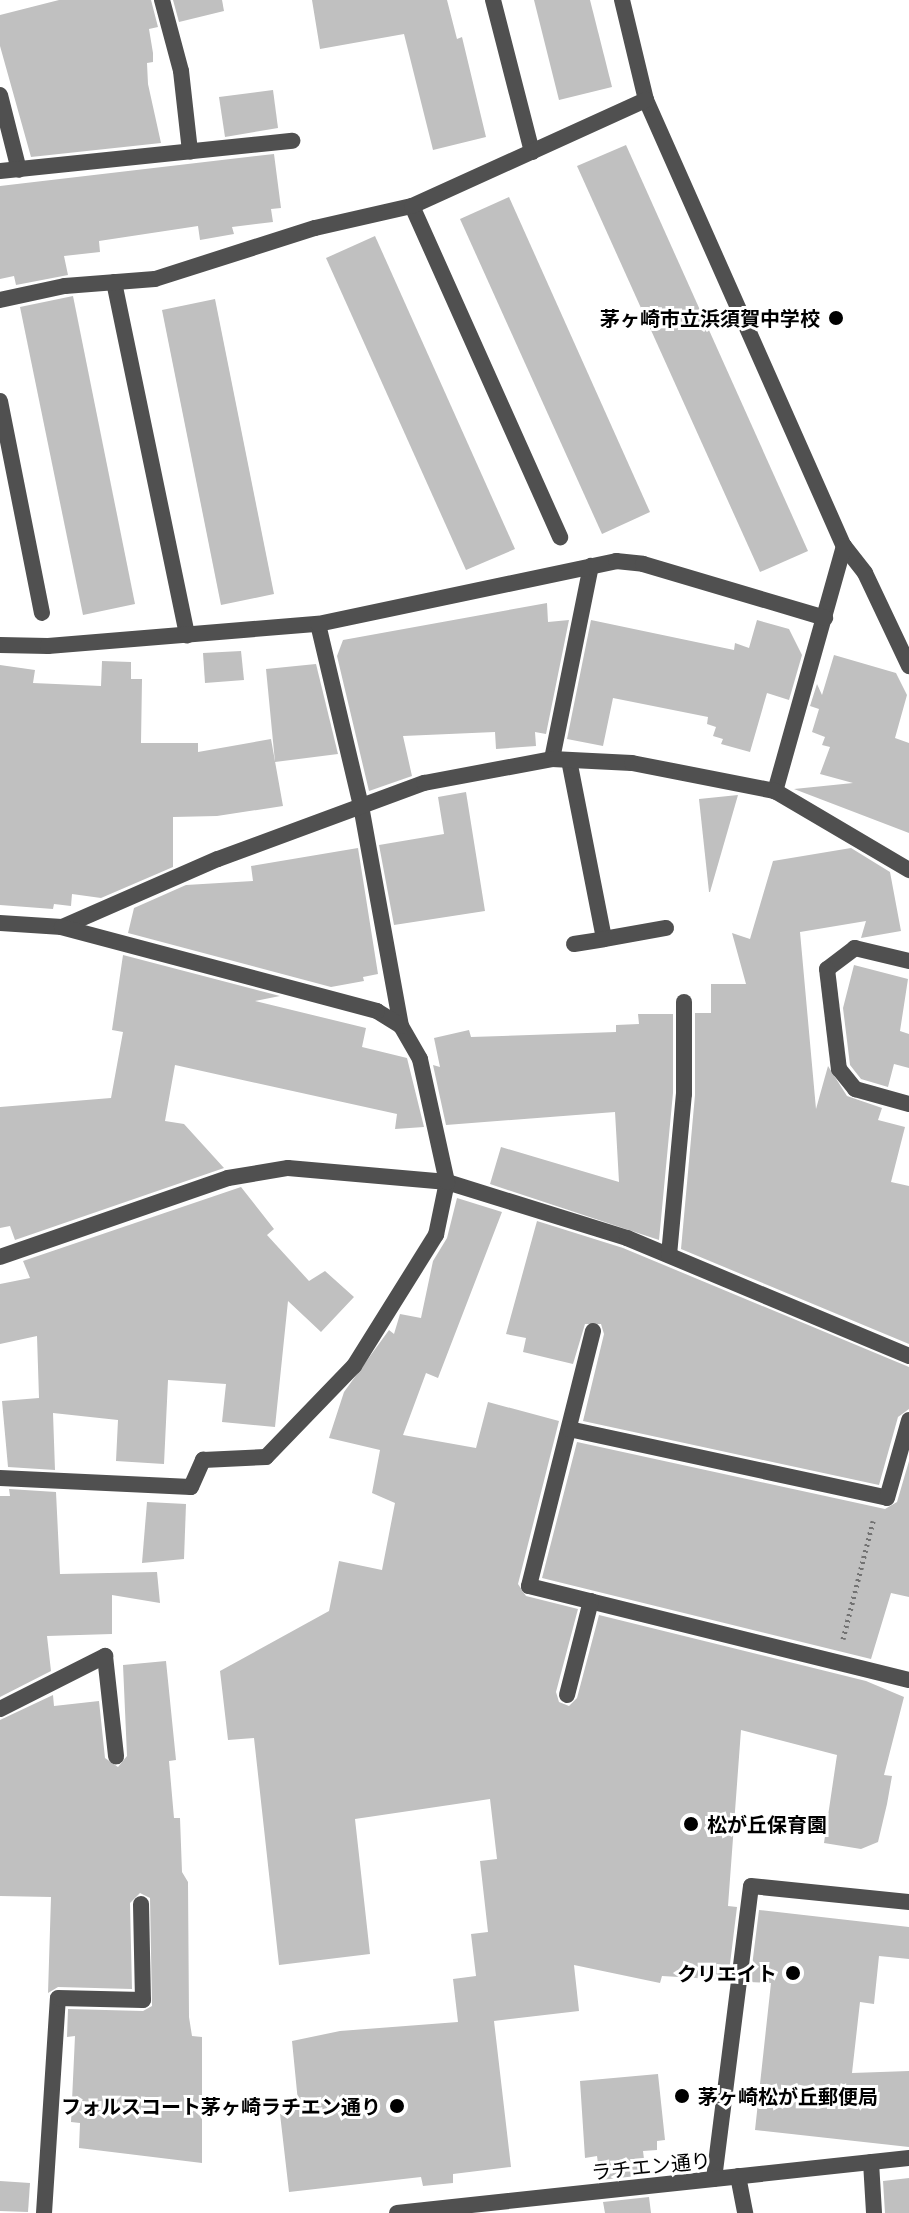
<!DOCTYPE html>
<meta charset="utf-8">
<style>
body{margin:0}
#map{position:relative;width:909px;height:2213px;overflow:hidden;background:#fff;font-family:"Noto Sans","Noto Sans JP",sans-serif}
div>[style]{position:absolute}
.building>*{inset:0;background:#c0c0c0}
.path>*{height:5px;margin-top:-2.5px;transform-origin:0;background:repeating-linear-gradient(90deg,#727272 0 2px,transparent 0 6px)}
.lane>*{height:16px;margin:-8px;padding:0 8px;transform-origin:8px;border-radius:8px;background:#505050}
.street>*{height:16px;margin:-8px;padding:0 8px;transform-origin:8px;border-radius:8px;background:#505050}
.dots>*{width:22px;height:22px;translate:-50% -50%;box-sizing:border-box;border:4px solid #fff;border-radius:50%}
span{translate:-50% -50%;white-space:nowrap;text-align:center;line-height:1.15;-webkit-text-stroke:6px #fff;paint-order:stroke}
.poi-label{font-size:20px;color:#000;font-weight:700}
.right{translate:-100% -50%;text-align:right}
.left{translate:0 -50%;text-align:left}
.street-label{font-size:20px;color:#000}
</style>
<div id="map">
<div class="building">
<div style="clip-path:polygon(59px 0,151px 0,158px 27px,149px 29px,153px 53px,153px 62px,147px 63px,148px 84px,161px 143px,31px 157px,0 46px,0 15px)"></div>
<div style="clip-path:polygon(173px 0,222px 0,224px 11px,179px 22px)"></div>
<div style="clip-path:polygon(312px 0,447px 0,457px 39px,462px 37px,486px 137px,433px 150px,404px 34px,320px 49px)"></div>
<div style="clip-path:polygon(534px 0,590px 0,612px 87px,559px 100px)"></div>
<div style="clip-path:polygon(273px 90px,278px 128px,225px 137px,219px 97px)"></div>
<div style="clip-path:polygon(626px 145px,808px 551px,760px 572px,577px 166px)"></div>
<div style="clip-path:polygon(274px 154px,281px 208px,271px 209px,273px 222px,232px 227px,234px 234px,200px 240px,198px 226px,99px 241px,100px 252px,64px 256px,68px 275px,16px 285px,14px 276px,0 279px,0 186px)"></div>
<div style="clip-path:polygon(509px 197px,650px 512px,602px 534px,460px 219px)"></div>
<div style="clip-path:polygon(375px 236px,515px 549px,466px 570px,326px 258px)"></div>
<div style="clip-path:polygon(73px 296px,135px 604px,83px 615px,20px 307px)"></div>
<div style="clip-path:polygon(215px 299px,274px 594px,221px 605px,162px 310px)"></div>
<div style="clip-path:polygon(547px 603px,548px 622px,569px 620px,546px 734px,535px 732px,536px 746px,496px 749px,495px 732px,403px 736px,412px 776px,369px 791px,337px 656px,343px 640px)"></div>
<div style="clip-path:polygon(591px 620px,734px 650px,735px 643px,749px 648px,757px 620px,789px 629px,802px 655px,789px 700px,767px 693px,750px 752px,721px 744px,723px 739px,713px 736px,716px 727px,707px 724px,708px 717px,613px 698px,603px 746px,567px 739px)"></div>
<div style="clip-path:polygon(241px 651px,244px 680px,205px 683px,203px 653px)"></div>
<div style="clip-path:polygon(834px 655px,896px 673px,907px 695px,895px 738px,909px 743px,909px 833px,794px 789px,853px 783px,820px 774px,830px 747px,822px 745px,825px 737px,812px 732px,819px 709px,810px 706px,817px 684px,822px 695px)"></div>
<div style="clip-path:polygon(102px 661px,131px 662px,131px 679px,142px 679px,141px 743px,198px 743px,198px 752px,271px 739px,283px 806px,217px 816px,173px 817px,173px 867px,101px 898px,72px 894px,71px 906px,54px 904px,53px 909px,0 905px,0 665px,35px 670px,33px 683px,101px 686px)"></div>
<div style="clip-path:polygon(316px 664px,338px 754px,275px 762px,266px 669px)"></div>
<div style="clip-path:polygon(466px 792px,485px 911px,394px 925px,379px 845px,444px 834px,438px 797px)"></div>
<div style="clip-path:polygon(738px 795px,710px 892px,709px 892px,699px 799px)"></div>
<div style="clip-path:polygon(358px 848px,378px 974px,363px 977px,364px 981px,331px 987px,128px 933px,134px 908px,186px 885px,253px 881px,251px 866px)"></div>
<div style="clip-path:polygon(851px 848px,890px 872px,901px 931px,861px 938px,866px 921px,800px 932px,816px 1109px,828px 1066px,847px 1096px,882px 1108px,878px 1120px,905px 1127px,891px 1182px,909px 1186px,909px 1344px,681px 1249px,695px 1095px,695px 1013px,711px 1013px,711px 984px,746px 984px,732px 933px,750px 939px,773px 861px)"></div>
<div style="clip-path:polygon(123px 955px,280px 996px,255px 1001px,366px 1028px,362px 1047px,407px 1058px,424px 1127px,395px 1129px,397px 1114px,175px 1065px,165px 1121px,184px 1124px,224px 1168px,15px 1240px,10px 1226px,0 1228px,0 1107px,111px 1098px,123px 1032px,112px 1030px)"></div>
<div style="clip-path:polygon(854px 965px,908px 979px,900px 1031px,909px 1034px,909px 1068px,894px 1064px,888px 1087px,861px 1079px,850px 1065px,843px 1008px)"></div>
<div style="clip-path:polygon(638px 1014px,673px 1014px,673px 1093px,659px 1240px,490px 1184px,501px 1147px,619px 1182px,615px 1112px,446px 1125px,433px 1065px,440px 1067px,434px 1038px,469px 1030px,471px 1037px,616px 1032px,616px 1025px,639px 1024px)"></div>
<div style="clip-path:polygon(241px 1187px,274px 1229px,267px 1235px,309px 1281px,325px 1271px,354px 1297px,321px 1332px,288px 1301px,275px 1427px,222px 1422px,226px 1384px,168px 1380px,164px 1464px,116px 1461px,118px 1420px,53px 1413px,55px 1470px,8px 1467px,2px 1401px,39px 1398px,37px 1336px,0 1344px,0 1284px,30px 1278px,23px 1261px)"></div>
<div style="clip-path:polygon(457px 1198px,502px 1212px,438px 1378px,426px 1373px,403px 1435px,476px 1448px,488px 1402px,559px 1421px,518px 1584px,526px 1596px,578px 1609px,556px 1692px,559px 1702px,569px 1706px,577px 1698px,599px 1615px,866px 1681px,904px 1697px,884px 1775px,892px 1776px,887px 1804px,878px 1842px,861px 1849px,824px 1843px,837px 1755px,741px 1730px,728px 1906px,737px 1907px,728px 1980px,662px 1976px,660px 1983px,574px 1965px,579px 2011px,494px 2021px,511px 2167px,453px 2174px,453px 2183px,423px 2186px,421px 2177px,289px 2192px,280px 2114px,290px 2110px,289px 2103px,298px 2102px,292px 2041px,340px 2031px,458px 2022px,453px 1979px,476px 1976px,471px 1934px,488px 1932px,480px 1861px,497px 1859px,490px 1799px,355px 1819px,370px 1954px,279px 1965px,254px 1738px,228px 1740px,220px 1671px,329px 1611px,339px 1561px,382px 1570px,395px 1503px,372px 1493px,380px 1450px,329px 1438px,344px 1392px,389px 1330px,394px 1334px,400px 1314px,421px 1318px,433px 1261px,447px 1238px)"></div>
<div style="clip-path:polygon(537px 1221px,623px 1248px,909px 1367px,909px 1409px,898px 1417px,879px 1485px,583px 1421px,604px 1334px,601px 1324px,585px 1324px,573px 1364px,523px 1352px,526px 1338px,506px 1334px)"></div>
<div style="clip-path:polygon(577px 1442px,885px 1509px,897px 1502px,909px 1461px,909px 1597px,891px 1593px,871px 1659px,542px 1578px)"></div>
<div style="clip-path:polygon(9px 1489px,56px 1492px,60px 1574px,157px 1572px,160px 1603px,112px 1595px,112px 1634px,47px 1636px,51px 1671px,0 1697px,0 1496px,10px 1496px)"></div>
<div style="clip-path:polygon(147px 1502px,186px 1504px,184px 1559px,142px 1563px)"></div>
<div style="clip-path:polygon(166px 1661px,176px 1760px,169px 1761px,174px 1818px,180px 1818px,182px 1872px,188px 1882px,189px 2017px,192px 2036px,202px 2037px,202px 2163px,79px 2148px,80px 2123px,71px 2122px,75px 2036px,67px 2037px,68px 2009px,143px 2011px,152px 2006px,150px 1898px,140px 1893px,130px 1903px,132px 1989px,58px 1987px,48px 1993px,51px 1897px,0 1896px,0 1720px,53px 1695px,54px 1706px,99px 1701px,105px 1758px,118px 1767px,127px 1756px,123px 1665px)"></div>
<div style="clip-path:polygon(759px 1910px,909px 1927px,909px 1959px,879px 1956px,874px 2004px,860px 2002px,852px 2073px,909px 2071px,909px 2147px,755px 2130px,771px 1983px,750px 1982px)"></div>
<div style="clip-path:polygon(658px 2074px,665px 2140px,657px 2141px,657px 2150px,643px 2151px,646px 2175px,600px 2180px,597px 2156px,585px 2158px,580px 2081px)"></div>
<div style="clip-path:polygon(909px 2178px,909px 2213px,885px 2213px,883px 2181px)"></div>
<div style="clip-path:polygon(0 2181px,30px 2183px,28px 2212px,0 2211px)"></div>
<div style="clip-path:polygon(649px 2197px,651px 2213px,605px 2213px,603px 2202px)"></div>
</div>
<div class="path">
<div style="left:843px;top:1639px;width:122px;rotate:-75.7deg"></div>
</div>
<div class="lane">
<div style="left:0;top:95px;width:77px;rotate:75.8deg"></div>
<div style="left:0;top:171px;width:294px;rotate:-5.9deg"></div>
<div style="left:412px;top:206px;width:363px;rotate:65.9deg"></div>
<div style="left:0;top:401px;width:216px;rotate:78.8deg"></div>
<div style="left:844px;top:546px;width:34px;rotate:52deg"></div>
<div style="left:865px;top:573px;width:103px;rotate:64.7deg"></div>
<div style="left:552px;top:759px;width:197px;rotate:-78.6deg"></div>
<div style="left:447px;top:1182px;width:189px;rotate:17.3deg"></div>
<div style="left:627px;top:1238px;width:306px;rotate:22.7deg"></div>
<div style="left:669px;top:1255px;width:162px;rotate:-84.7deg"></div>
<div style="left:684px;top:1094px;width:92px;rotate:-90deg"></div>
<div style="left:593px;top:1331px;width:263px;rotate:104.1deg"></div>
<div style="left:529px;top:1586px;width:391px;rotate:13.9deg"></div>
<div style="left:569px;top:1429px;width:325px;rotate:12.2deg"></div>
<div style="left:887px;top:1498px;width:81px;rotate:-74.2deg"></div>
<div style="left:567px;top:1695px;width:97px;rotate:-75.7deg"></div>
<div style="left:871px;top:2162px;width:51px;rotate:86.6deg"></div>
<div style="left:738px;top:2176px;width:38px;rotate:79deg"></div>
<div style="left:714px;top:2179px;width:295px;rotate:-82.8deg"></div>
<div style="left:751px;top:1886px;width:159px;rotate:5.8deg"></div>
</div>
<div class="street">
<div style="left:162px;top:0;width:73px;rotate:75deg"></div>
<div style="left:181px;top:71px;width:81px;rotate:83.6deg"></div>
<div style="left:493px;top:0;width:157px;rotate:75.6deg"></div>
<div style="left:622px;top:0;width:103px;rotate:76.5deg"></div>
<div style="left:646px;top:100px;width:488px;rotate:66.1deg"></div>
<div style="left:844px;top:546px;width:255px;rotate:105.7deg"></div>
<div style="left:114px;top:282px;width:361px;rotate:78.3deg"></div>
<div style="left:0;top:300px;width:66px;rotate:-12.2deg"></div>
<div style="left:65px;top:286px;width:90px;rotate:-4.4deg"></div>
<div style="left:155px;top:279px;width:168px;rotate:-17.7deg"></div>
<div style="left:315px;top:228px;width:99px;rotate:-12.8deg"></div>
<div style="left:412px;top:206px;width:257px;rotate:-24.4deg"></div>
<div style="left:318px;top:624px;width:187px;rotate:76.7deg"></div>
<div style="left:361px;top:806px;width:224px;rotate:79.7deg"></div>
<div style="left:0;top:645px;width:48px;rotate:1.2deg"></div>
<div style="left:48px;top:646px;width:271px;rotate:-4.7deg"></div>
<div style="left:318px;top:624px;width:305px;rotate:-11.9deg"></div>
<div style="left:616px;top:561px;width:27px;rotate:6deg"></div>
<div style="left:643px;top:564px;width:190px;rotate:16.5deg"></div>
<div style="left:569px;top:760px;width:182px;rotate:78.9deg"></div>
<div style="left:604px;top:939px;width:63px;rotate:-10.1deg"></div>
<div style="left:0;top:923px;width:62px;rotate:3.7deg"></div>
<div style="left:62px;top:927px;width:170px;rotate:-23.6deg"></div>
<div style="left:218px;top:859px;width:220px;rotate:-20.3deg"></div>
<div style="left:424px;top:783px;width:130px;rotate:-10.6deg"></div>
<div style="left:552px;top:759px;width:80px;rotate:2.9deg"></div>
<div style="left:632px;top:763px;width:146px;rotate:11.1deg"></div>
<div style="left:775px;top:791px;width:156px;rotate:30.5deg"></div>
<div style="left:574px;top:944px;width:30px;rotate:-9deg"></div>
<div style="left:909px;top:961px;width:56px;rotate:-166.5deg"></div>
<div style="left:855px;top:948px;width:35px;rotate:143deg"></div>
<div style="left:827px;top:969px;width:101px;rotate:83.2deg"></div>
<div style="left:839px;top:1069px;width:26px;rotate:51deg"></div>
<div style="left:855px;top:1089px;width:56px;rotate:15.5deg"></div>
<div style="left:0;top:1257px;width:241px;rotate:-19.1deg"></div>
<div style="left:228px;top:1178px;width:61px;rotate:-9.5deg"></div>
<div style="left:288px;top:1168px;width:160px;rotate:5deg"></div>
<div style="left:0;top:1478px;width:191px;rotate:2.7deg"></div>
<div style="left:191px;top:1487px;width:30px;rotate:-66deg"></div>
<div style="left:203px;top:1460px;width:63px;rotate:-2.7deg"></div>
<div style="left:266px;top:1457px;width:127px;rotate:-46deg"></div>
<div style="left:354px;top:1366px;width:155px;rotate:-58deg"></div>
<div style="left:436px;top:1235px;width:54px;rotate:-78.3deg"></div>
<div style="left:447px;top:1182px;width:126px;rotate:-102.4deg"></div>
<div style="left:420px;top:1059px;width:38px;rotate:-120deg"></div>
<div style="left:401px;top:1026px;width:28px;rotate:-148deg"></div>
<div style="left:377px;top:1011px;width:326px;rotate:-165.1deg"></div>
<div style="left:0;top:1709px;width:118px;rotate:-26.8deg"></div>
<div style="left:105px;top:1656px;width:101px;rotate:83.7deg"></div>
<div style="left:44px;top:2213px;width:215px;rotate:-86.3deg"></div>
<div style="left:58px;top:1998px;width:85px;rotate:1.3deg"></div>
<div style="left:143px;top:2000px;width:96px;rotate:-91.2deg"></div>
<div style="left:397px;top:2213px;width:515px;rotate:-6.13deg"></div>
</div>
<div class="dots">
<div style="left:836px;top:318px;background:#000"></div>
<div style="left:691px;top:1824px;background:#000"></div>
<div style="left:793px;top:1973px;background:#000"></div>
<div style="left:682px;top:2096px;background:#000"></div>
<div style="left:397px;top:2106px;background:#000"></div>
</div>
<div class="poi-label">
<span class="right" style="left:820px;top:318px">茅ヶ崎市立浜須賀中学校</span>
<span class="left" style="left:707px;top:1824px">松が丘保育園</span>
<span class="right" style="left:777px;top:1973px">クリエイト</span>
<span class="left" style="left:698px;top:2096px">茅ヶ崎松が丘郵便局</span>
<span class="right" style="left:381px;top:2106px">フォルスコート茅ヶ崎ラチエン通り</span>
</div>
<div class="street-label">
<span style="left:651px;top:2166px;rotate:-6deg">ラチエン通り</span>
</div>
</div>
